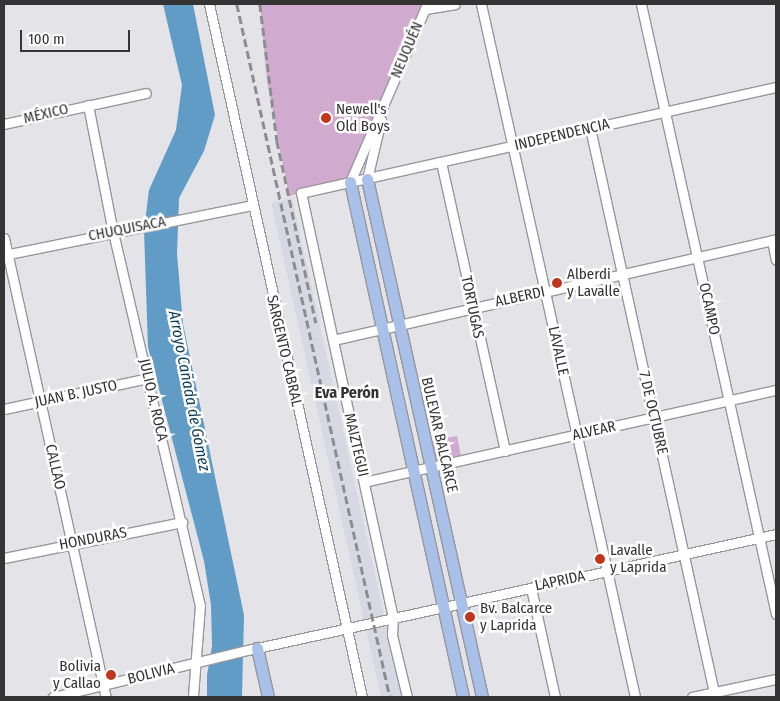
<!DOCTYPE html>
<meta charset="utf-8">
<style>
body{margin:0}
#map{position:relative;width:780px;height:701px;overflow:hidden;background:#e3e3e8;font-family:"Fira Sans Condensed",sans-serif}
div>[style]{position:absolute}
.built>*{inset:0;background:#d8d8e4}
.green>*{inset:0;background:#d0abcf}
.water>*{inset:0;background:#609cc5}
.roads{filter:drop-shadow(1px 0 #97979b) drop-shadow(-1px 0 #97979b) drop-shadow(0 1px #97979b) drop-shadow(0 -1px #97979b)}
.minor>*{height:9px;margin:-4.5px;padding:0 4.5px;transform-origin:4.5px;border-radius:4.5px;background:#fff}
.major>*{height:11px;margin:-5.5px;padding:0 5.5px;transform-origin:5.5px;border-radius:5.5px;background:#a9c0e9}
.rail>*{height:2.5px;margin-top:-1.25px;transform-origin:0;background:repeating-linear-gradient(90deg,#8d8d90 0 8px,transparent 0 12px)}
.dots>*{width:14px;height:14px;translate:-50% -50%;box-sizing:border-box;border:2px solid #fff;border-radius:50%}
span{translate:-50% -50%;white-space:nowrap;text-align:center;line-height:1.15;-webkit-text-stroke:5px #fff;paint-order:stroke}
.street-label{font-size:15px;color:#343435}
.poi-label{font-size:15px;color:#343435}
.left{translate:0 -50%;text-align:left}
.right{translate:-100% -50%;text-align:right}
.water-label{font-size:16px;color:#0b3c58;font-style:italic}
.neighbourhood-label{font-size:16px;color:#343435;font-weight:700}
.frame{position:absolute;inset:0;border:5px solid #343435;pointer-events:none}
.scale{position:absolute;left:20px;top:30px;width:110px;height:22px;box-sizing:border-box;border:2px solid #343435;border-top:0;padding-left:6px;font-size:15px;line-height:18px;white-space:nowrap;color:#343435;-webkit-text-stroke:4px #fff;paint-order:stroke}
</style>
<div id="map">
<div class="built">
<div style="clip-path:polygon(292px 198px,402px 697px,381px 697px,271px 203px)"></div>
</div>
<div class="green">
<div style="clip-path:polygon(260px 4px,427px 4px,350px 182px,289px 196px,267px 81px)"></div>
<div style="clip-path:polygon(457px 436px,461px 456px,435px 461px,431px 441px)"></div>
</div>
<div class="water">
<div style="clip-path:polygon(163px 4px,193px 4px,215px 115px,204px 151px,179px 198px,177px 254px,183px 324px,244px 615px,242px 697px,207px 697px,207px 675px,212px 646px,211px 605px,204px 561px,148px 347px,144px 230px,149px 190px,176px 130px,182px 85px)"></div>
</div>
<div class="roads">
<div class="minor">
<div style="left:209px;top:4px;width:710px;rotate:77.55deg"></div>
<div style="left:481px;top:4px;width:710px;rotate:77.47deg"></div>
<div style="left:641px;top:4px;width:625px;rotate:77.52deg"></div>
<div style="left:425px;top:9px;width:30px;rotate:-9deg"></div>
<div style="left:88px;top:105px;width:129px;rotate:78.9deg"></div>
<div style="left:113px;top:232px;width:383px;rotate:76.9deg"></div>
<div style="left:200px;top:605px;width:92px;rotate:94.4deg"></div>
<div style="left:4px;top:124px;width:145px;rotate:-12.3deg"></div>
<div style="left:590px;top:128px;width:583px;rotate:77.61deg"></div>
<div style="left:441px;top:162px;width:296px;rotate:77.5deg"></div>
<div style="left:367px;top:179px;width:61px;rotate:-76.7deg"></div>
<div style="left:350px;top:182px;width:194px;rotate:-66.6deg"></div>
<div style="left:4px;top:238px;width:470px;rotate:77.5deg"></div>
<div style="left:772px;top:240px;width:20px;rotate:79deg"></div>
<div style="left:4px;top:255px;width:252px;rotate:-11.4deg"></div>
<div style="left:333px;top:340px;width:454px;rotate:-12.8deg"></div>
<div style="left:4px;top:409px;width:147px;rotate:-12.1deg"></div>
<div style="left:364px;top:482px;width:422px;rotate:-12.6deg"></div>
<div style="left:4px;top:558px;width:182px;rotate:-11.4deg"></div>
<div style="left:531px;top:588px;width:112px;rotate:77.6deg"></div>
<div style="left:53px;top:697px;width:201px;rotate:-13.6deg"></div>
<div style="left:248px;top:650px;width:541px;rotate:-12.39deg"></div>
<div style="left:407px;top:697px;width:64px;rotate:-103.6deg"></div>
<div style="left:392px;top:635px;width:17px;rotate:-87deg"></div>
<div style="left:393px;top:618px;width:435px;rotate:-102.2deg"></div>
<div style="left:301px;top:193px;width:487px;rotate:-12.6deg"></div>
<div style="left:692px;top:697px;width:86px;rotate:-12.1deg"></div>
</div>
<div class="major">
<div style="left:367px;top:179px;width:531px;rotate:77.48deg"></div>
<div style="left:350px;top:182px;width:527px;rotate:77.62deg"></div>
<div style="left:257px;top:648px;width:50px;rotate:77.3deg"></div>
</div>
</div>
<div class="rail">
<div style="left:237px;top:4px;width:710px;rotate:77.55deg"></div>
<div style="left:260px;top:4px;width:138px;rotate:82.9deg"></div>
<div style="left:277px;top:141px;width:186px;rotate:77.9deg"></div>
</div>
<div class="dots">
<div style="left:326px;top:118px;background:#c0351b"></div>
<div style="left:557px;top:283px;background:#c0351b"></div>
<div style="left:600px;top:559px;background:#c0351b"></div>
<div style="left:470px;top:617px;background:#c0351b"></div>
<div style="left:111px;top:675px;background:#c0351b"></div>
</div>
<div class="street-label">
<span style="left:407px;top:50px;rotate:-67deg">NEUQUÉN</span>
<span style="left:46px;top:114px;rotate:-13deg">MÉXICO</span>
<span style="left:562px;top:135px;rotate:-13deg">INDEPENDENCIA</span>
<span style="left:127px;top:229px;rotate:-11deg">CHUQUISACA</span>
<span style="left:520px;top:297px;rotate:-12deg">ALBERDI</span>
<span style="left:472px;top:307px;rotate:78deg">TORTUGAS</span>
<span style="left:709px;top:309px;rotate:78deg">OCAMPO</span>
<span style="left:284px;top:351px;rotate:77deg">SARGENTO CABRAL</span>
<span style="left:558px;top:351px;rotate:78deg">LAVALLE</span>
<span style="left:76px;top:394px;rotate:-12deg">JUAN B. JUSTO</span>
<span style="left:153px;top:400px;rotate:77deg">JULIO A. ROCA</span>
<span style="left:653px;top:413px;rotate:77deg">7 DE OCTUBRE</span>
<span style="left:594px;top:431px;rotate:-13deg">ALVEAR</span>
<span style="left:439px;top:435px;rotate:77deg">BULEVAR BALCARCE</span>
<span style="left:356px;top:445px;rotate:77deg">MAIZTEGUI</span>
<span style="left:55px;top:467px;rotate:77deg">CALLAO</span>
<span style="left:93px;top:539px;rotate:-11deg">HONDURAS</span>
<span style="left:560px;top:581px;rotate:-12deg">LAPRIDA</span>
<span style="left:151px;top:674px;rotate:-14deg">BOLIVIA</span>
</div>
<div class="poi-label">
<span class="left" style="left:336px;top:118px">Newell's<br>Old Boys</span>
<span class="left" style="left:567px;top:283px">Alberdi<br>y Lavalle</span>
<span class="left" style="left:610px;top:559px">Lavalle<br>y Laprida</span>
<span class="left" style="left:480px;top:617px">Bv. Balcarce<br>y Laprida</span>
<span class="right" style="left:101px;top:675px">Bolivia<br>y Callao</span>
</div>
<div class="water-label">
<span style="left:189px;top:391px;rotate:79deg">Arroyo Cañada de Gómez</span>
</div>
<div class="neighbourhood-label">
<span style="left:347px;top:393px">Eva Perón</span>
</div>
<div class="frame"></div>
<div class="scale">100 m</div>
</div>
